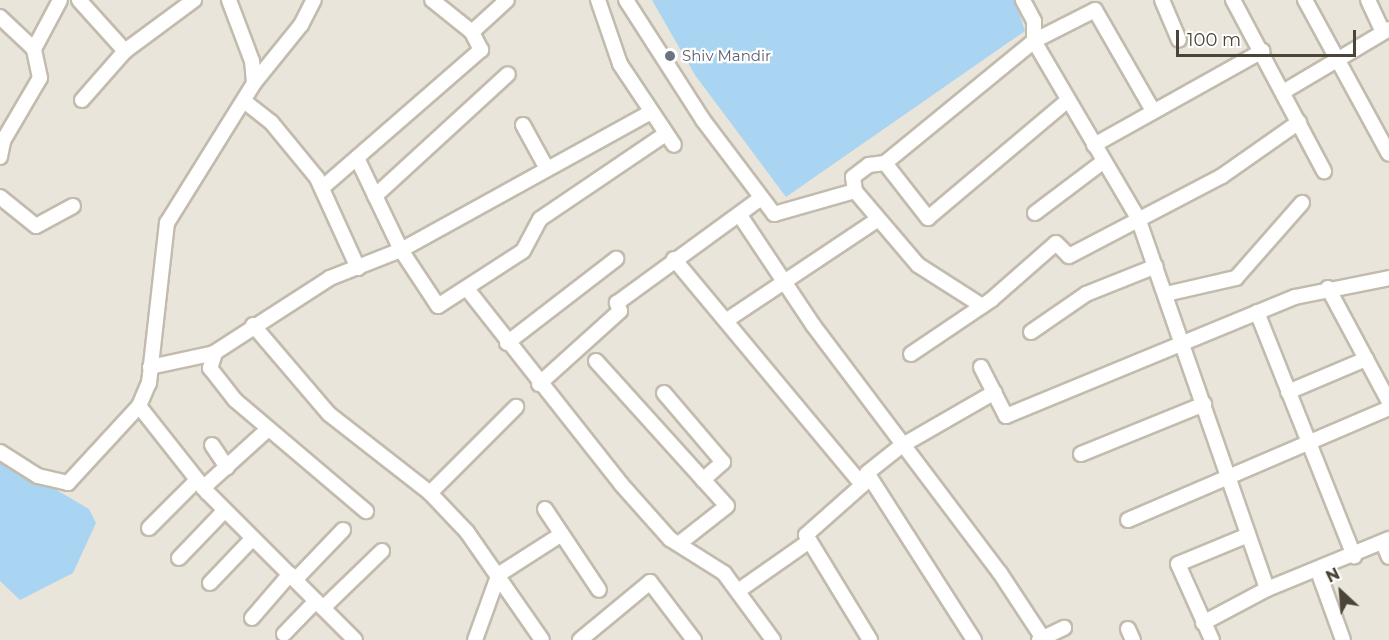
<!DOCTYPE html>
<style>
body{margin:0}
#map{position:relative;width:1389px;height:640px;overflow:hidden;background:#f6f3ec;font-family:Montserrat,sans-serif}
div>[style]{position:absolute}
.residential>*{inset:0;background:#eae5da}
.water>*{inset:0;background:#a9d4f2}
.roads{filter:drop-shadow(2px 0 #c2bbae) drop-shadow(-2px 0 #c2bbae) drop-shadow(0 2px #c2bbae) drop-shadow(0 -2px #c2bbae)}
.minor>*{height:14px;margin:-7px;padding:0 7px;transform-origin:7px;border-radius:7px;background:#fff}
.dots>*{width:16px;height:16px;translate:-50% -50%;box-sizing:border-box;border:3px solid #fff;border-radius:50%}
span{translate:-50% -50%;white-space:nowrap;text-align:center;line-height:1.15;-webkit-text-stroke:4.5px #fff;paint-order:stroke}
.worship-label{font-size:15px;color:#5b616d}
.left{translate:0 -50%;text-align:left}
.north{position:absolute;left:1311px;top:562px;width:60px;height:60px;-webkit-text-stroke:4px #fff;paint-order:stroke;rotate:334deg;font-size:16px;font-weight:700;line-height:24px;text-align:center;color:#4b4439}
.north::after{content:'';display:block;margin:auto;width:21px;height:27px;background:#4b4439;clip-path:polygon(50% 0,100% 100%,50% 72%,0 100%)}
.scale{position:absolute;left:1176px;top:30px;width:180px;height:27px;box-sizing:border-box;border:3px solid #4b4439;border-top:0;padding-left:8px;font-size:18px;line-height:21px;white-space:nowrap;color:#4b4439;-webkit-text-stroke:4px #fff;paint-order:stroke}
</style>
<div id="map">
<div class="residential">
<div style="clip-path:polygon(0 0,1389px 0,1389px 640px,0 640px)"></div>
</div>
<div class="water">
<div style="clip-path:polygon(652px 0,1015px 0,1025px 31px,786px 197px,695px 75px)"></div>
<div style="clip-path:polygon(0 457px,89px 509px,96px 523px,73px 573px,20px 600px,0 581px)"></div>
</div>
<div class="roads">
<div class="minor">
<div style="left:79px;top:0;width:69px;rotate:48deg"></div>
<div style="left:598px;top:0;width:68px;rotate:71deg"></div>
<div style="left:620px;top:64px;width:97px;rotate:56.3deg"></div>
<div style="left:626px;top:0;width:143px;rotate:57.3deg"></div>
<div style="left:703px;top:120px;width:118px;rotate:52.9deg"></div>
<div style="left:774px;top:214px;width:84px;rotate:-15.9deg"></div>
<div style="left:855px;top:191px;width:14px;rotate:-98deg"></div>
<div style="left:853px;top:177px;width:20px;rotate:-37deg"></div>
<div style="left:869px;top:165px;width:16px;rotate:-7deg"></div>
<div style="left:885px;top:163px;width:193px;rotate:-39.3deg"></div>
<div style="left:1034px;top:41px;width:20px;rotate:-90deg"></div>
<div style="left:1034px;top:21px;width:24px;rotate:-118deg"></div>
<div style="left:1162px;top:0;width:43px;rotate:67deg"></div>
<div style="left:1233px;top:0;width:194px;rotate:62deg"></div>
<div style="left:1305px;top:0;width:175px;rotate:61.4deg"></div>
<div style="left:1368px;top:0;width:35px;rotate:65deg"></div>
<div style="left:0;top:17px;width:47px;rotate:43.3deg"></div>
<div style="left:472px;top:32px;width:47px;rotate:-42.4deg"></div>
<div style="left:254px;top:83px;width:75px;rotate:-51deg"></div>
<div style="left:301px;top:25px;width:28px;rotate:-63deg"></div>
<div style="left:1283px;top:92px;width:123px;rotate:-30.7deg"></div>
<div style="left:82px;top:100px;width:65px;rotate:-48.7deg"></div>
<div style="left:125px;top:51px;width:86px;rotate:-36.5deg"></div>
<div style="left:244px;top:101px;width:34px;rotate:38deg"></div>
<div style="left:271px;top:122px;width:72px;rotate:50.6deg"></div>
<div style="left:317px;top:178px;width:99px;rotate:65.5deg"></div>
<div style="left:1152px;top:109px;width:114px;rotate:-119.9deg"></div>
<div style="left:1095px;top:10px;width:68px;rotate:153.1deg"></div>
<div style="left:1034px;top:41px;width:205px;rotate:59.6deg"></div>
<div style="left:1138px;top:218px;width:393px;rotate:70.8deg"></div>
<div style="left:1267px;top:589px;width:132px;rotate:-22.3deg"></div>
<div style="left:523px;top:125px;width:48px;rotate:61.3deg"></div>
<div style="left:1094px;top:145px;width:193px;rotate:-29.2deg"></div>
<div style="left:0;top:157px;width:16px;rotate:-79deg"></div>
<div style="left:3px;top:141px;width:73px;rotate:-59.6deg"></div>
<div style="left:40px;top:78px;width:30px;rotate:-102deg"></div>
<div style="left:34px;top:49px;width:55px;rotate:-62deg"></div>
<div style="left:357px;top:158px;width:102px;rotate:64.4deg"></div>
<div style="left:401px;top:250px;width:67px;rotate:56.5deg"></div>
<div style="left:438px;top:306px;width:101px;rotate:-32.9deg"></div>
<div style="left:523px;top:251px;width:36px;rotate:-62deg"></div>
<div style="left:540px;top:219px;width:150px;rotate:-34.1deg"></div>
<div style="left:885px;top:163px;width:70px;rotate:52deg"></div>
<div style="left:928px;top:218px;width:182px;rotate:-40.1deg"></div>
<div style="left:322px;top:188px;width:211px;rotate:-41deg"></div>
<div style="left:481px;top:50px;width:20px;rotate:-117deg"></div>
<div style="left:472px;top:32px;width:51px;rotate:-141.3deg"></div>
<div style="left:855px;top:191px;width:97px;rotate:49.6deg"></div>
<div style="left:918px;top:265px;width:76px;rotate:32.6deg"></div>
<div style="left:375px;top:196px;width:180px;rotate:-42.5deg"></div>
<div style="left:0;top:197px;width:46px;rotate:38.9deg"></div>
<div style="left:36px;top:226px;width:42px;rotate:-28.4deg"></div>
<div style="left:1035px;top:213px;width:86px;rotate:-37deg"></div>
<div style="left:741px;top:217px;width:130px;rotate:56.3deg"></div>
<div style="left:813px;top:325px;width:311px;rotate:53deg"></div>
<div style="left:1000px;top:573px;width:80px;rotate:56.7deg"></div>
<div style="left:674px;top:259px;width:294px;rotate:50.2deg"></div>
<div style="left:1328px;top:288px;width:129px;rotate:61.8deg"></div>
<div style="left:468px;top:290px;width:247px;rotate:51.7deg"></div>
<div style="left:621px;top:484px;width:74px;rotate:48.3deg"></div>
<div style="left:670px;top:539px;width:64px;rotate:32.2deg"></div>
<div style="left:724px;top:573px;width:83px;rotate:53.8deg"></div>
<div style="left:1166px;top:294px;width:72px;rotate:-12.9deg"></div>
<div style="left:1236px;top:278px;width:100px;rotate:-48.7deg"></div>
<div style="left:1257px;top:312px;width:263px;rotate:68.3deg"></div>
<div style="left:727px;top:320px;width:180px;rotate:-33.7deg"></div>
<div style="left:253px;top:325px;width:117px;rotate:49.5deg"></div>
<div style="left:329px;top:414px;width:128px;rotate:38deg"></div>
<div style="left:430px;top:493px;width:54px;rotate:46.5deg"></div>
<div style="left:467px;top:532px;width:131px;rotate:55.2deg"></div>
<div style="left:1031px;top:332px;width:67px;rotate:-34.6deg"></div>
<div style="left:1086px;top:294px;width:75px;rotate:-21.8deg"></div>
<div style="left:507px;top:343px;width:138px;rotate:-37.6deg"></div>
<div style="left:214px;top:353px;width:138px;rotate:-32.9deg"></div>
<div style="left:330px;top:278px;width:76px;rotate:-21.5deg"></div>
<div style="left:401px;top:250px;width:283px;rotate:-28.9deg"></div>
<div style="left:911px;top:354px;width:97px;rotate:-34deg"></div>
<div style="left:991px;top:300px;width:86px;rotate:-41.2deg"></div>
<div style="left:1056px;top:243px;width:18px;rotate:45deg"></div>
<div style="left:1069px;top:256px;width:173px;rotate:-27.6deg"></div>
<div style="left:1222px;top:176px;width:94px;rotate:-35deg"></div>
<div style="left:596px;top:361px;width:195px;rotate:47.9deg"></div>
<div style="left:727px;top:506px;width:60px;rotate:141.8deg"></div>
<div style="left:150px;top:367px;width:66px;rotate:-12.2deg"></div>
<div style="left:215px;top:353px;width:16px;rotate:108deg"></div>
<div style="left:210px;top:368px;width:41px;rotate:52deg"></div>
<div style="left:235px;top:400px;width:172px;rotate:40.3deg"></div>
<div style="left:981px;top:367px;width:55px;rotate:63deg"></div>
<div style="left:1006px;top:416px;width:313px;rotate:-22.4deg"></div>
<div style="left:1295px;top:297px;width:96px;rotate:-11.4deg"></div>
<div style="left:539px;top:384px;width:109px;rotate:-42deg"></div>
<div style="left:620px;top:311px;width:9px;rotate:-111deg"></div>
<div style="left:617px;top:303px;width:178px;rotate:-36.1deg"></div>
<div style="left:1288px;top:392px;width:85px;rotate:-22.9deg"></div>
<div style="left:664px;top:393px;width:91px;rotate:49.5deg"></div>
<div style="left:723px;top:462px;width:27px;rotate:138deg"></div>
<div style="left:139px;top:406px;width:110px;rotate:51.7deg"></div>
<div style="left:207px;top:492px;width:209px;rotate:45deg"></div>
<div style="left:212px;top:445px;width:27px;rotate:56deg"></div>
<div style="left:0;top:452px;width:45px;rotate:32.3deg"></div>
<div style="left:38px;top:476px;width:31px;rotate:13deg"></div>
<div style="left:68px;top:483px;width:105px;rotate:-47.3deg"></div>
<div style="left:139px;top:406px;width:25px;rotate:-67deg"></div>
<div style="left:149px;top:383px;width:161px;rotate:-83.6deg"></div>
<div style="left:167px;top:223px;width:165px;rotate:-58.1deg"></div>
<div style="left:254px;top:83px;width:22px;rotate:-95deg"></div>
<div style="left:252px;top:61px;width:65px;rotate:-110.7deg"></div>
<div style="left:1081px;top:454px;width:133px;rotate:-22.1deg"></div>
<div style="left:868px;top:480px;width:83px;rotate:138.4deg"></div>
<div style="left:806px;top:535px;width:123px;rotate:58.6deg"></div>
<div style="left:203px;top:488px;width:86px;rotate:-42.2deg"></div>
<div style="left:430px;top:493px;width:122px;rotate:-45deg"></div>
<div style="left:545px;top:509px;width:97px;rotate:56.3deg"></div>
<div style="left:1128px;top:520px;width:284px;rotate:-23.2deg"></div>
<div style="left:149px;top:528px;width:68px;rotate:-45deg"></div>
<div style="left:1383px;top:543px;width:15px;rotate:67deg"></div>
<div style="left:179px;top:558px;width:66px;rotate:-46.2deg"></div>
<div style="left:1318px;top:571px;width:73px;rotate:70.1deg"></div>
<div style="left:501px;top:573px;width:72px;rotate:-32.6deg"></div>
<div style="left:296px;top:579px;width:68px;rotate:-46.2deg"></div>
<div style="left:210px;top:583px;width:62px;rotate:-46.3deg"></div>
<div style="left:738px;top:591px;width:85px;rotate:-35deg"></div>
<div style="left:323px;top:608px;width:82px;rotate:-44deg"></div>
<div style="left:252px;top:618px;width:58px;rotate:-49.2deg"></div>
<div style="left:1203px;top:623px;width:72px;rotate:-28deg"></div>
<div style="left:1128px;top:629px;width:12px;rotate:66deg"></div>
<div style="left:284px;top:634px;width:46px;rotate:-45.9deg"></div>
<div style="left:475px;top:640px;width:68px;rotate:-70.2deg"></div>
<div style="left:580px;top:640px;width:91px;rotate:-39.6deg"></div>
<div style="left:650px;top:582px;width:73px;rotate:52.8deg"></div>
<div style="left:974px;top:640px;width:198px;rotate:-122.6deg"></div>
<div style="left:867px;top:473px;width:43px;rotate:-38.5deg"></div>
<div style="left:901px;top:446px;width:108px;rotate:-29.9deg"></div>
<div style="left:1039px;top:640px;width:28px;rotate:-26deg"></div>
<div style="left:1212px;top:640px;width:83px;rotate:-114.1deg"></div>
<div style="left:1178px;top:564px;width:76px;rotate:-22.5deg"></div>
</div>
</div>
<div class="dots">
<div style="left:670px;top:56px;background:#6b7280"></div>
</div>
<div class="worship-label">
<span class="left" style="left:682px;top:56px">Shiv Mandir</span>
</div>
<div class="north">N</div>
<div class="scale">100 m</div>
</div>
